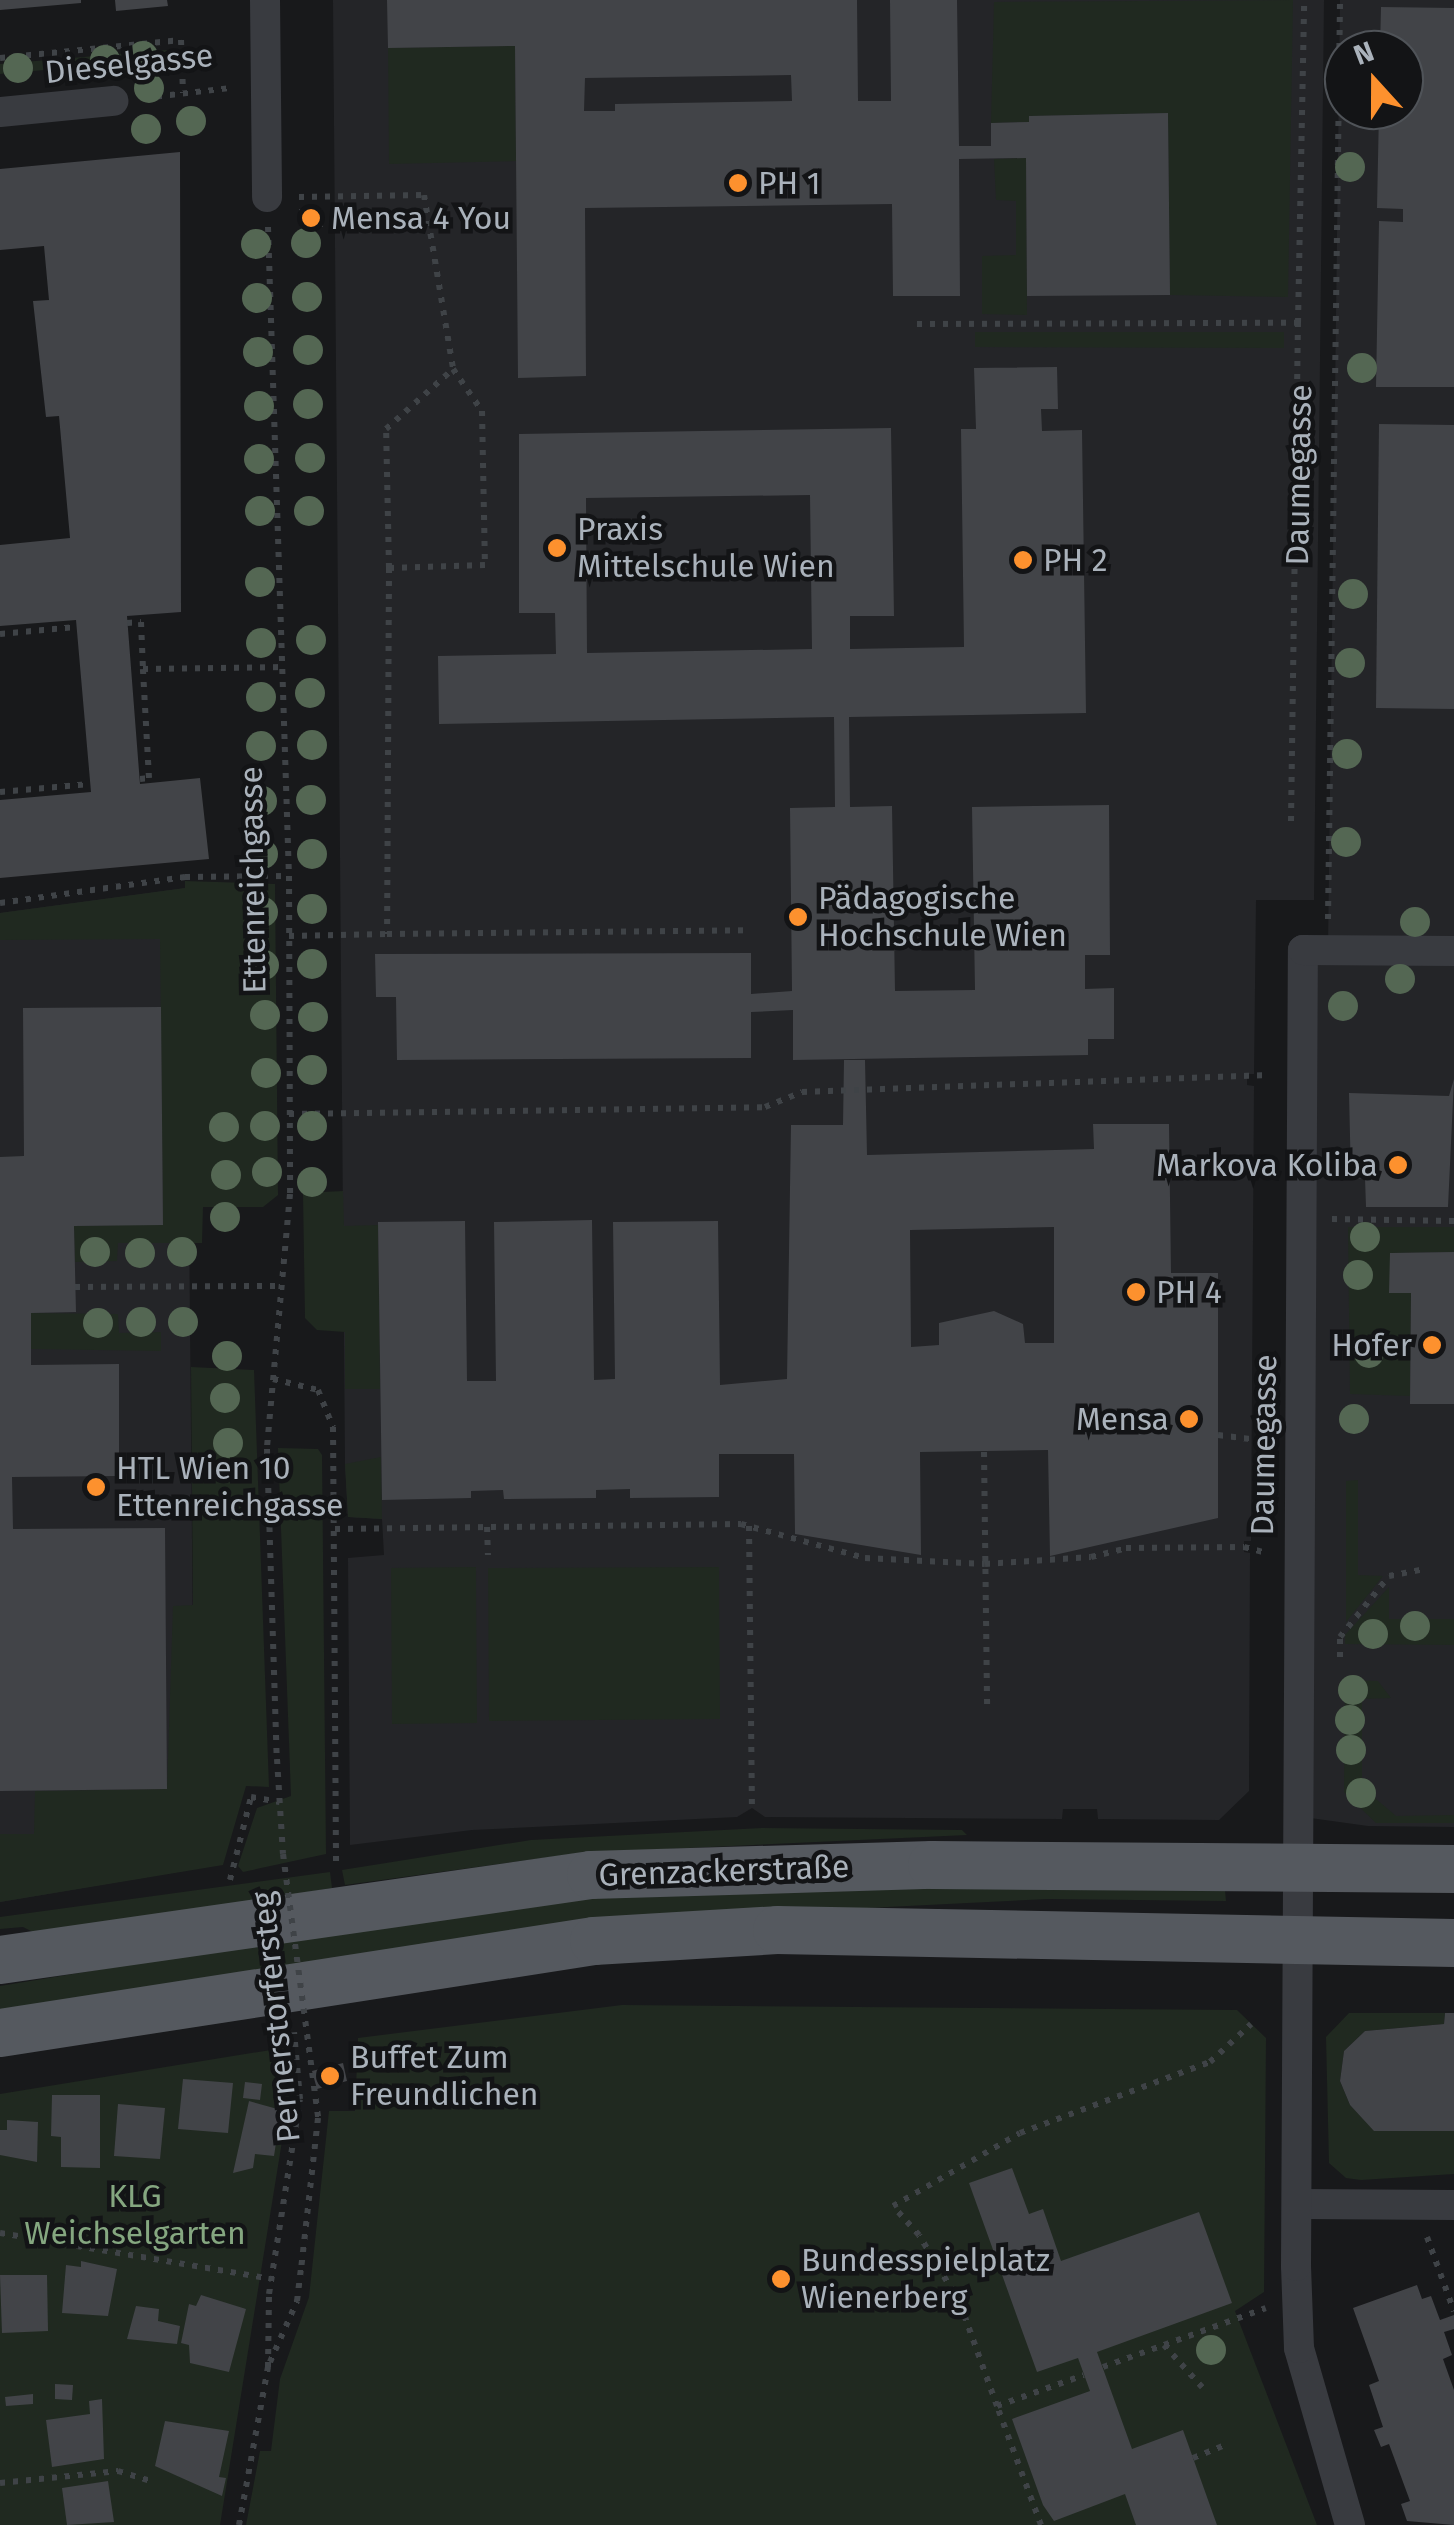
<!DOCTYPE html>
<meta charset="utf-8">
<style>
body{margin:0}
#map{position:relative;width:1454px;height:2525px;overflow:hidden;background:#18191b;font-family:"Fira Sans",sans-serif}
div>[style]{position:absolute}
.built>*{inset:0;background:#242528}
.green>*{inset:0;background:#202920}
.building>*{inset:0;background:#424448}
.path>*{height:6px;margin-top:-3px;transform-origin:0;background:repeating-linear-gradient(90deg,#3f4347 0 5px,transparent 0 13px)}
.street>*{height:30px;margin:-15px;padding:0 15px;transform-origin:15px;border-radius:15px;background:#393b40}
.primary>*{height:48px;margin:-24px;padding:0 24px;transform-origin:24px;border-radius:24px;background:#55595f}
.path-bridge>*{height:6px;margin-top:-3px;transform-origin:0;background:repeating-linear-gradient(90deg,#3f4347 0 5px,transparent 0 13px)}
.trees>*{width:30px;height:30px;margin:-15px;border-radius:50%;background:#546753}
.dots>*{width:28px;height:28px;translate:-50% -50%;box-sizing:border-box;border:5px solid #131416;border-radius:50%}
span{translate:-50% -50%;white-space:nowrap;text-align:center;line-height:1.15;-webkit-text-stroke:9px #131416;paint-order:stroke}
.street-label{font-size:32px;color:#aab2bb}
.poi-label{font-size:32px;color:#aab2bb}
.left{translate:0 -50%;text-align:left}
.right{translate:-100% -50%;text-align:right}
.park-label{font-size:32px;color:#85a780}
.north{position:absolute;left:1324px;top:30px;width:100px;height:100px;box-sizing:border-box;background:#131416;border:2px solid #4f5358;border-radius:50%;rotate:339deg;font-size:28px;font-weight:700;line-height:40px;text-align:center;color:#aab2bb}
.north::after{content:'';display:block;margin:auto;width:35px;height:45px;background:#fd912e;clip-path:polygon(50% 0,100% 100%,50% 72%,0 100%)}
</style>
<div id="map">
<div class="built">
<div style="clip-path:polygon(333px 0,1324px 0,1314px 900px,1256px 900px,1254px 1074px,1247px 1074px,1247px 1085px,1254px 1086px,1251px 1541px,1244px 1541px,1244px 1552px,1250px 1553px,1249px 1791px,1219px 1820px,1098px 1819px,1097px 1809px,1063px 1809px,1062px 1819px,765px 1817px,752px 1808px,737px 1817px,472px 1830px,350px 1845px,348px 1558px,384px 1555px,382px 1519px,348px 1517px,345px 1464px)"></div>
<div style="clip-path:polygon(evenodd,1340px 0,1454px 0,1454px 1827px,1368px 1826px,1296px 1816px,1303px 950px,1328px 949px,1340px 0,1344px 50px,1404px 50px,1404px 110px,1344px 110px,1344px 50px)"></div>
<div style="clip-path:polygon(186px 888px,195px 1869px,0 1902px,0 913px)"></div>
</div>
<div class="green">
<div style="clip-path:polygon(1293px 0,1288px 297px,1170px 295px,1168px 113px,1029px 116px,1029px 122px,991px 123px,994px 2px)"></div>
<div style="clip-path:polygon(515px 46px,516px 161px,389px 164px,388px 48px)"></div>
<div style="clip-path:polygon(178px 49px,178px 58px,0 74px,0 64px)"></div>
<div style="clip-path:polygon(1026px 158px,1027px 315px,982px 314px,982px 256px,1016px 255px,1016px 201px,996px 200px,994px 159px)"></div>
<div style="clip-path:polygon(975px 332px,1284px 332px,1284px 348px,975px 347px)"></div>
<div style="clip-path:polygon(185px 881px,275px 884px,278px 1195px,263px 1207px,203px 1207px,202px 1243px,118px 1243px,117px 1261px,75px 1262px,74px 1226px,163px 1224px,160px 939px,0 940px,0 913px,185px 888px)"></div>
<div style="clip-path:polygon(343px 1191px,344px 1226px,378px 1225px,380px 1389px,345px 1389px,345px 1332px,317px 1330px,305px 1318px,303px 1193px)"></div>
<div style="clip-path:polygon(1348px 1227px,1454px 1227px,1454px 1252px,1390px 1253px,1411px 1293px,1410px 1396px,1350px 1394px)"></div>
<div style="clip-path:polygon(31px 1313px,118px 1314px,119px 1333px,161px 1332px,161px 1351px,31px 1349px)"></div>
<div style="clip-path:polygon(191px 1367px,254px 1370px,269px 1787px,246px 1786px,223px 1865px,0 1902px,0 1834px,34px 1834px,35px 1791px,167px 1789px,173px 1606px,193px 1605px)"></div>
<div style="clip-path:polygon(278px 1448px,318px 1449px,322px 1455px,326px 1854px,243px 1872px,238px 1866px,257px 1808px,291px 1796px)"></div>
<div style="clip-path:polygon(381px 1457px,382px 1519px,348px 1517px,345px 1464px)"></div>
<div style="clip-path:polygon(1358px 1480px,1358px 1575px,1383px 1576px,1346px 1622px,1346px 1481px)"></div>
<div style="clip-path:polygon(476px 1567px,477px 1723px,392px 1724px,391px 1568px)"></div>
<div style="clip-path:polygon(719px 1567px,720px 1719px,489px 1721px,488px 1568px)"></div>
<div style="clip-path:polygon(1389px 1587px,1389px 1619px,1454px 1619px,1454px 1645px,1345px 1644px,1345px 1635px)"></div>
<div style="clip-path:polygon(1345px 1680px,1378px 1681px,1391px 1698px,1362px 1699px,1362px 1787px,1396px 1816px,1454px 1815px,1454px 1823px,1376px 1823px,1344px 1792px)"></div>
<div style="clip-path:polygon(762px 1828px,962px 1830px,967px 1835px,580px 1853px,345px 1885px,342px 1870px,531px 1840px)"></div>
<div style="clip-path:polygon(330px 1872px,332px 1888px,43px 1937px,23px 1927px,0 1929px,0 1917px)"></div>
<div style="clip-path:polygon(803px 1885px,1225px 1890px,1226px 1901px,1048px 1899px,586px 1922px,0 2011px,0 1986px,248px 1945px,616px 1895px)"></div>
<div style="clip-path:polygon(622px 2005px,1237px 2010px,1266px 2038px,1264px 2292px,1235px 2311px,1317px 2525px,246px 2525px,260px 2451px,271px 2451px,280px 2379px,309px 2297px,329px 2111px,355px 2111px,358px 2038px)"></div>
<div style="clip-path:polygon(1349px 2013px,1445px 2013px,1444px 2024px,1365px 2031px,1344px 2051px,1340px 2081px,1350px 2105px,1375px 2131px,1454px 2131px,1454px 2174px,1361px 2180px,1346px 2178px,1329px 2163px,1326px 2037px)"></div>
<div style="clip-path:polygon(289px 2047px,293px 2073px,220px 2525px,0 2525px,0 2094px)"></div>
</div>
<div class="building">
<div style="clip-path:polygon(0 0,81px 0,81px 3px,0 10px)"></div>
<div style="clip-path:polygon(115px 0,167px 0,168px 6px,116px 11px)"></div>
<div style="clip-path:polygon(evenodd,387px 0,857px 0,858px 101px,891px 101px,890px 0,957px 0,959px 146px,991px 146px,991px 123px,1029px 122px,1029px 116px,1168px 113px,1170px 295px,1027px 296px,1026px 158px,959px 159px,960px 296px,893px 296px,892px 204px,585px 208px,586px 376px,518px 378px,515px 46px,388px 48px,387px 0,791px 75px,792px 101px,615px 104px,615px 111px,584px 111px,585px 78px,791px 75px)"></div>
<div style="clip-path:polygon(1381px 7px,1454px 8px,1454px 387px,1376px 387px,1379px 221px,1403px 222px,1403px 209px,1377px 208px,1379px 110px,1404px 110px,1404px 50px,1380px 50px)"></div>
<div style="clip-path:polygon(180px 152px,181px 612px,127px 616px,140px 784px,200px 778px,209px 859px,0 878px,0 800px,91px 792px,76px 620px,0 626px,0 545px,70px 538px,59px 416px,46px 417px,33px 301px,49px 300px,44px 246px,0 250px,0 169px)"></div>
<div style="clip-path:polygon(299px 209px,322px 209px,323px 227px,300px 227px)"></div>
<div style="clip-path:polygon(evenodd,1057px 367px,1058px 409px,1041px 409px,1042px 431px,1082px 430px,1086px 713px,849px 717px,850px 807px,892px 806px,895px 991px,975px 990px,972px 807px,1109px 805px,1110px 955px,1085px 955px,1085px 989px,1114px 988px,1114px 1039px,1088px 1039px,1088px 1055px,793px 1060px,793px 1010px,751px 1012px,751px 1058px,397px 1060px,396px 997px,376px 997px,375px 954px,751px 953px,751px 994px,792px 991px,790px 808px,835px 807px,834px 717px,439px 724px,438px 656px,556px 654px,555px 613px,519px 613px,519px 434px,891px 428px,894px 616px,850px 616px,850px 649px,964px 647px,961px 429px,976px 429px,974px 368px,1057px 367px,810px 495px,812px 649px,587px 653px,586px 498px,810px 495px)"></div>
<div style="clip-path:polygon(1379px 424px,1454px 425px,1454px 709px,1376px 708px)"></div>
<div style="clip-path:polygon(161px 1007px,163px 1225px,74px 1226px,76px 1312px,31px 1313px,31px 1365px,119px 1364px,119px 1476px,12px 1477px,13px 1529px,165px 1528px,167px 1789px,0 1791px,0 1157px,24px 1156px,23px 1008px)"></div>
<div style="clip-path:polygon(evenodd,844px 1060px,865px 1060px,867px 1155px,1094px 1149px,1093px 1124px,1169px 1124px,1171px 1273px,1218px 1273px,1218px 1518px,1050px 1556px,1048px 1450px,920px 1452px,921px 1555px,795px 1534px,794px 1454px,719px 1454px,719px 1497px,630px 1498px,630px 1489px,596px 1490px,596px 1498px,504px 1499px,503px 1490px,471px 1491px,471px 1498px,382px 1500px,378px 1222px,465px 1221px,467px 1381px,496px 1381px,494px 1222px,592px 1220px,594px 1380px,615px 1379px,613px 1222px,718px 1221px,720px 1385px,787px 1379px,791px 1125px,843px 1125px,844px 1060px,1054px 1227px,1054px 1343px,1025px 1343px,1023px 1324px,994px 1311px,939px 1323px,939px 1345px,911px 1347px,910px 1230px,1054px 1227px)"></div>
<div style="clip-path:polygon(1454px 1079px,1448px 1207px,1366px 1207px,1365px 1178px,1351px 1179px,1349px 1093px,1449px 1096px)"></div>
<div style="clip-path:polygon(1454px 1252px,1454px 1404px,1410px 1404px,1411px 1293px,1389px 1293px,1390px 1253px)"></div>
<div style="clip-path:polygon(1445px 2013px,1454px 2013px,1454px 2131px,1374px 2131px,1350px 2105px,1340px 2081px,1344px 2051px,1365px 2031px,1444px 2024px)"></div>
<div style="clip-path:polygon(343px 2063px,347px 2081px,317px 2089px,312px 2071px)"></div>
<div style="clip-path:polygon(183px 2079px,233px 2083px,228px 2133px,178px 2129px)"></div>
<div style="clip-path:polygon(245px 2082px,262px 2084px,260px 2100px,243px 2098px)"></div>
<div style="clip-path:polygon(52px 2095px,100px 2095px,100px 2168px,61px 2167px,61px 2137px,51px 2136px)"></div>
<div style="clip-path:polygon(249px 2101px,281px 2110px,274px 2156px,255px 2154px,253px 2168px,233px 2173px)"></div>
<div style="clip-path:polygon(118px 2104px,165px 2108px,160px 2159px,114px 2156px)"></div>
<div style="clip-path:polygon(7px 2120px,38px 2122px,37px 2162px,0 2155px,0 2130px,7px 2130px)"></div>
<div style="clip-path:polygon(1012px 2168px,1029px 2214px,1043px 2209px,1061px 2261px,1199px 2212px,1232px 2303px,1097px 2352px,1132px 2449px,1183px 2430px,1217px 2525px,1136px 2525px,1125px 2494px,1054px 2521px,1043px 2505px,1012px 2419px,1090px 2391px,1078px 2358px,1037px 2372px,969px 2183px)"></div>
<div style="clip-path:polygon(81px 2261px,117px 2269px,108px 2316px,62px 2313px,66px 2265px,81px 2267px)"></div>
<div style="clip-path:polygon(0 2275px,47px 2275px,48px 2331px,2px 2333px)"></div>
<div style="clip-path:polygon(1417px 2285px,1422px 2299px,1431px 2296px,1440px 2320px,1454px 2315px,1454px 2329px,1444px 2332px,1452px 2355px,1443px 2359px,1454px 2390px,1454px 2525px,1407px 2521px,1401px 2504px,1410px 2501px,1389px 2444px,1381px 2447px,1374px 2430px,1383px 2427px,1369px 2385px,1379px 2381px,1353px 2308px)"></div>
<div style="clip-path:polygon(201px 2295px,246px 2309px,229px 2372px,190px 2363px,189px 2345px,181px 2343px,189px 2304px,196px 2306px)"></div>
<div style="clip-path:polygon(136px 2306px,159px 2309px,158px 2321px,180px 2326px,177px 2344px,127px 2339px)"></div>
<div style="clip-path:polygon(55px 2384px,73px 2385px,72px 2400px,55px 2399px)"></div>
<div style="clip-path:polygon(33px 2394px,33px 2404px,6px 2406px,5px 2397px)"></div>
<div style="clip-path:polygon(102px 2399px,104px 2459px,52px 2467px,46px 2420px,90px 2414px,89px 2401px)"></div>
<div style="clip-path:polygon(165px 2421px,229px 2431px,219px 2477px,226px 2478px,222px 2496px,155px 2466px)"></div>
<div style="clip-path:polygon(108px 2481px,114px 2522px,67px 2525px,62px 2488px)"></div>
</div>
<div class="path">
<div style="left:0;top:58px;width:182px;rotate:-5.7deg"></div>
<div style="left:181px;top:40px;width:53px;rotate:87.8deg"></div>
<div style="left:144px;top:98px;width:88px;rotate:-6.6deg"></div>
<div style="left:299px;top:197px;width:125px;rotate:-0.9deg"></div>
<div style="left:424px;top:195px;width:176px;rotate:80.5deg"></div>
<div style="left:453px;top:369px;width:51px;rotate:55.4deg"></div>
<div style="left:482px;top:411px;width:154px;rotate:88.9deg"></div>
<div style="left:485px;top:565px;width:96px;rotate:178.2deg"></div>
<div style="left:389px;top:568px;width:139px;rotate:-91.2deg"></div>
<div style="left:386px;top:429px;width:90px;rotate:-41.8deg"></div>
<div style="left:268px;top:227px;width:649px;rotate:88.15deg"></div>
<div style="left:289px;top:876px;width:318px;rotate:89.8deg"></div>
<div style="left:290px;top:1194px;width:256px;rotate:95.2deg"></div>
<div style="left:267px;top:1449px;width:310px;rotate:88.2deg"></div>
<div style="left:917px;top:324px;width:381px;rotate:-0.2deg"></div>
<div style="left:1298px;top:323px;width:323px;rotate:-88.9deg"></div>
<div style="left:389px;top:568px;width:366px;rotate:90.3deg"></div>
<div style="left:387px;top:934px;width:363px;rotate:-0.6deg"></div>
<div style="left:127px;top:623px;width:14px;rotate:-4deg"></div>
<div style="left:141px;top:622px;width:47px;rotate:87.6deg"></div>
<div style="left:143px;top:669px;width:142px;rotate:-0.8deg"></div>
<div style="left:0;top:634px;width:76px;rotate:-5.3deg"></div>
<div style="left:140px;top:779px;width:9px;rotate:-6deg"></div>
<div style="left:149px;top:778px;width:109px;rotate:-93.2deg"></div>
<div style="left:0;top:792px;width:90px;rotate:-5.1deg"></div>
<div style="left:1291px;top:821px;width:498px;rotate:-89.2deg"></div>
<div style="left:0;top:903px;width:187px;rotate:-8deg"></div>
<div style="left:185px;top:877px;width:104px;rotate:-0.6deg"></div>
<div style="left:1328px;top:919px;width:919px;rotate:-89.25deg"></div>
<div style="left:289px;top:936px;width:98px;rotate:-1.2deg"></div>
<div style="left:289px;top:1114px;width:476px;rotate:-0.8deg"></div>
<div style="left:765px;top:1107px;width:40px;rotate:-22deg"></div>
<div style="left:802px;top:1092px;width:467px;rotate:-2.1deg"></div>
<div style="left:1332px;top:1219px;width:122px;rotate:0.9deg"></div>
<div style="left:75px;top:1287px;width:207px;rotate:-0.3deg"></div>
<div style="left:273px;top:1379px;width:46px;rotate:13.7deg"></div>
<div style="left:318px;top:1390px;width:40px;rotate:68deg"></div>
<div style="left:333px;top:1427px;width:442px;rotate:89.6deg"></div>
<div style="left:1218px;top:1435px;width:48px;rotate:7.1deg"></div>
<div style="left:984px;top:1452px;width:254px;rotate:89.3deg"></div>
<div style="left:749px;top:1526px;width:282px;rotate:89.4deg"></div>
<div style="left:487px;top:1527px;width:28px;rotate:88deg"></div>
<div style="left:335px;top:1529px;width:406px;rotate:-0.7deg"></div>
<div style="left:741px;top:1524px;width:129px;rotate:15.3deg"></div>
<div style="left:865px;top:1558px;width:120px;rotate:2.9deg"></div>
<div style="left:985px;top:1564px;width:106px;rotate:-3.8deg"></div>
<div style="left:1091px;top:1557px;width:36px;rotate:-14deg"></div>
<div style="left:1126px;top:1548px;width:118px;rotate:-0.5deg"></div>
<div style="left:1244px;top:1547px;width:23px;rotate:15deg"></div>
<div style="left:1340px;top:1657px;width:20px;rotate:-90deg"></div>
<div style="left:1340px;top:1637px;width:78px;rotate:-51.2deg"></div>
<div style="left:1389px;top:1576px;width:32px;rotate:-11deg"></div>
<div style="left:230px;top:1880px;width:86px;rotate:-75.8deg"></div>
<div style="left:251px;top:1797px;width:29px;rotate:10deg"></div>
<div style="left:0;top:2233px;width:275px;rotate:9.6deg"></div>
<div style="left:1427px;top:2237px;width:79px;rotate:70deg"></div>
<div style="left:1164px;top:2345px;width:57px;rotate:47.9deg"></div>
<div style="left:270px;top:2362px;width:67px;rotate:-66.1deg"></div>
<div style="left:297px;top:2301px;width:32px;rotate:-83deg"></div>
<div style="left:1103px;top:2367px;width:173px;rotate:-19.9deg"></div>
<div style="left:997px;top:2406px;width:109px;rotate:-109.8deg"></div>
<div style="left:960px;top:2303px;width:79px;rotate:-121.1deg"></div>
<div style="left:919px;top:2235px;width:39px;rotate:-132deg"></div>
<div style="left:893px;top:2206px;width:146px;rotate:-29.9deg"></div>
<div style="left:1020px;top:2133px;width:203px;rotate:-20.5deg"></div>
<div style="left:1210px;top:2062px;width:56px;rotate:-42.8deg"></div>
<div style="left:1193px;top:2458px;width:32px;rotate:-22deg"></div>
<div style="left:0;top:2483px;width:119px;rotate:-5.8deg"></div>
<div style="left:118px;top:2471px;width:38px;rotate:17deg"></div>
<div style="left:239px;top:2525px;width:161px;rotate:-79.6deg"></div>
<div style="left:268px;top:2367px;width:73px;rotate:-89.2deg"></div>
<div style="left:269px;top:2294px;width:197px;rotate:-81deg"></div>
<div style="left:300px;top:2099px;width:67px;rotate:-95.1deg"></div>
<div style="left:1041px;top:2525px;width:127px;rotate:-110.3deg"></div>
<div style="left:997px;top:2406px;width:92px;rotate:-19.6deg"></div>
</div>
<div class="street">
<div style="left:265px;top:0;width:197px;rotate:89.4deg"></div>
<div style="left:0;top:112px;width:114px;rotate:-5.6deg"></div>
<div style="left:1301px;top:2204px;width:153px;rotate:0.4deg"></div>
<div style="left:1350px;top:2525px;width:184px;rotate:-106.1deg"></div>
<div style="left:1299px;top:2348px;width:82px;rotate:-92.1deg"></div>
<div style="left:1296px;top:2266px;width:1316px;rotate:-89.7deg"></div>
<div style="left:1303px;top:950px;width:151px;rotate:0.4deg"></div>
</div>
<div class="primary">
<div style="left:0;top:1960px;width:597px;rotate:-8.18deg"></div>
<div style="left:591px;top:1875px;width:341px;rotate:-1.7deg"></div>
<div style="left:932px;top:1865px;width:522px;rotate:0.44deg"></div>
<div style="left:0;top:2033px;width:601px;rotate:-8.8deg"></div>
<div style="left:594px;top:1941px;width:183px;rotate:-3.4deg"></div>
<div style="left:777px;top:1930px;width:677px;rotate:1.1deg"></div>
</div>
<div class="path-bridge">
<div style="left:277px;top:1759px;width:95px;rotate:86.4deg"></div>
<div style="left:283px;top:1854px;width:266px;rotate:82.4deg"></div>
<div style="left:318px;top:2118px;width:152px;rotate:96.4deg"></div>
</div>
<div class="trees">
<div style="left:143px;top:56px"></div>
<div style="left:105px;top:60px"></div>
<div style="left:18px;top:68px"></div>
<div style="left:149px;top:88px"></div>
<div style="left:191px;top:121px"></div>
<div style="left:146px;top:129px"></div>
<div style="left:1350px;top:167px"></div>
<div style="left:306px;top:243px"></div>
<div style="left:256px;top:244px"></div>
<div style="left:307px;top:297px"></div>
<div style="left:257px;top:298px"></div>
<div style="left:308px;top:350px"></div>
<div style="left:258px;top:352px"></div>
<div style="left:1362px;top:368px"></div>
<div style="left:308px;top:404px"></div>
<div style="left:259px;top:406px"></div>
<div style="left:310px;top:458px"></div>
<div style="left:259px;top:459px"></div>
<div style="left:260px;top:511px"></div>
<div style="left:309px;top:511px"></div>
<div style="left:260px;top:582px"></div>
<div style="left:1353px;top:594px"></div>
<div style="left:311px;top:640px"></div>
<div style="left:261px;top:643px"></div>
<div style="left:1350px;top:663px"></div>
<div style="left:310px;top:693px"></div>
<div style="left:261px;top:697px"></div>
<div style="left:312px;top:745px"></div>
<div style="left:261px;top:746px"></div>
<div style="left:1347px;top:754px"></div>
<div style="left:311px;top:800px"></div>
<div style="left:262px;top:801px"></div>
<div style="left:1346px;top:842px"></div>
<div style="left:263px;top:854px"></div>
<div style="left:312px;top:854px"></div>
<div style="left:312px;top:909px"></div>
<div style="left:263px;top:912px"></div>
<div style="left:1415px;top:922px"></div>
<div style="left:312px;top:964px"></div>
<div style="left:264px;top:965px"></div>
<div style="left:1400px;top:979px"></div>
<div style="left:1343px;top:1006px"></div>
<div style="left:265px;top:1015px"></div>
<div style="left:313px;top:1017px"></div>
<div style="left:312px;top:1070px"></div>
<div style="left:266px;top:1073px"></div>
<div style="left:265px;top:1126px"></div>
<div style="left:312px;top:1126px"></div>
<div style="left:224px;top:1127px"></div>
<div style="left:267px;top:1172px"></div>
<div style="left:226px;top:1175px"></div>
<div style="left:312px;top:1182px"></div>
<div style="left:225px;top:1217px"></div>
<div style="left:1365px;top:1237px"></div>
<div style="left:95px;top:1252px"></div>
<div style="left:182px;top:1252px"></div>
<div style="left:140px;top:1253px"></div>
<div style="left:1358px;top:1275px"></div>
<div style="left:141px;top:1322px"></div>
<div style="left:183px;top:1322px"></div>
<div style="left:98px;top:1323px"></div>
<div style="left:1369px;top:1353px"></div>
<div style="left:227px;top:1356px"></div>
<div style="left:225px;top:1398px"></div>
<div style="left:1354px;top:1419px"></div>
<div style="left:228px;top:1443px"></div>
<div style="left:1415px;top:1626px"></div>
<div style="left:1373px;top:1634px"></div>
<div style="left:1353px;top:1690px"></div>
<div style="left:1350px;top:1720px"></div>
<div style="left:1351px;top:1750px"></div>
<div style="left:1361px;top:1793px"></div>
<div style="left:1211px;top:2350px"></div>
</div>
<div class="dots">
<div style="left:738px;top:183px;background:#fd912e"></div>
<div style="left:311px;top:218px;background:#fd912e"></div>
<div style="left:557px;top:548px;background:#fd912e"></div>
<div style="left:1023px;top:560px;background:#fd912e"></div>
<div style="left:798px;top:917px;background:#fd912e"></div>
<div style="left:1398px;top:1165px;background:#fd912e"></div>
<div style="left:1136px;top:1292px;background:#fd912e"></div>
<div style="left:1432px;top:1345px;background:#fd912e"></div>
<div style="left:1189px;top:1419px;background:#fd912e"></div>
<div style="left:96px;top:1487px;background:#fd912e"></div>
<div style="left:330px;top:2076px;background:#fd912e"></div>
<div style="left:781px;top:2279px;background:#fd912e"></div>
</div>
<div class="street-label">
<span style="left:129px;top:64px;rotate:-6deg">Dieselgasse</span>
<span style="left:1299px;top:475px;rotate:-89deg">Daumegasse</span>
<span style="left:253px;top:880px;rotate:-91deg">Ettenreichgasse</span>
<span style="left:1264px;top:1445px;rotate:-89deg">Daumegasse</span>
<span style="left:724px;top:1871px;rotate:-2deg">Grenzackerstraße</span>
<span style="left:276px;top:2017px;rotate:-96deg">Pernerstorfersteg</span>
</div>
<div class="poi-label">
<span class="left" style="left:758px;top:183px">PH 1</span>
<span class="left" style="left:331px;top:218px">Mensa 4 You</span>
<span class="left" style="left:577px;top:548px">Praxis<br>Mittelschule Wien</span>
<span class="left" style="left:1043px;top:560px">PH 2</span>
<span class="left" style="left:818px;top:917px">Pädagogische<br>Hochschule Wien</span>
<span class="right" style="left:1378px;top:1165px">Markova Koliba</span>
<span class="left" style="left:1156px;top:1292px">PH 4</span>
<span class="right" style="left:1412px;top:1345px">Hofer</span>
<span class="right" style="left:1169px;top:1419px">Mensa</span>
<span class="left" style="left:116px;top:1487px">HTL Wien 10<br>Ettenreichgasse</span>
<span class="left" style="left:350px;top:2076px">Buffet Zum<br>Freundlichen</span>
<span class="left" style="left:801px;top:2279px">Bundesspielplatz<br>Wienerberg</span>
</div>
<div class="park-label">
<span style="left:135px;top:2215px">KLG<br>Weichselgarten</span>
</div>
<div class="north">N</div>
</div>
